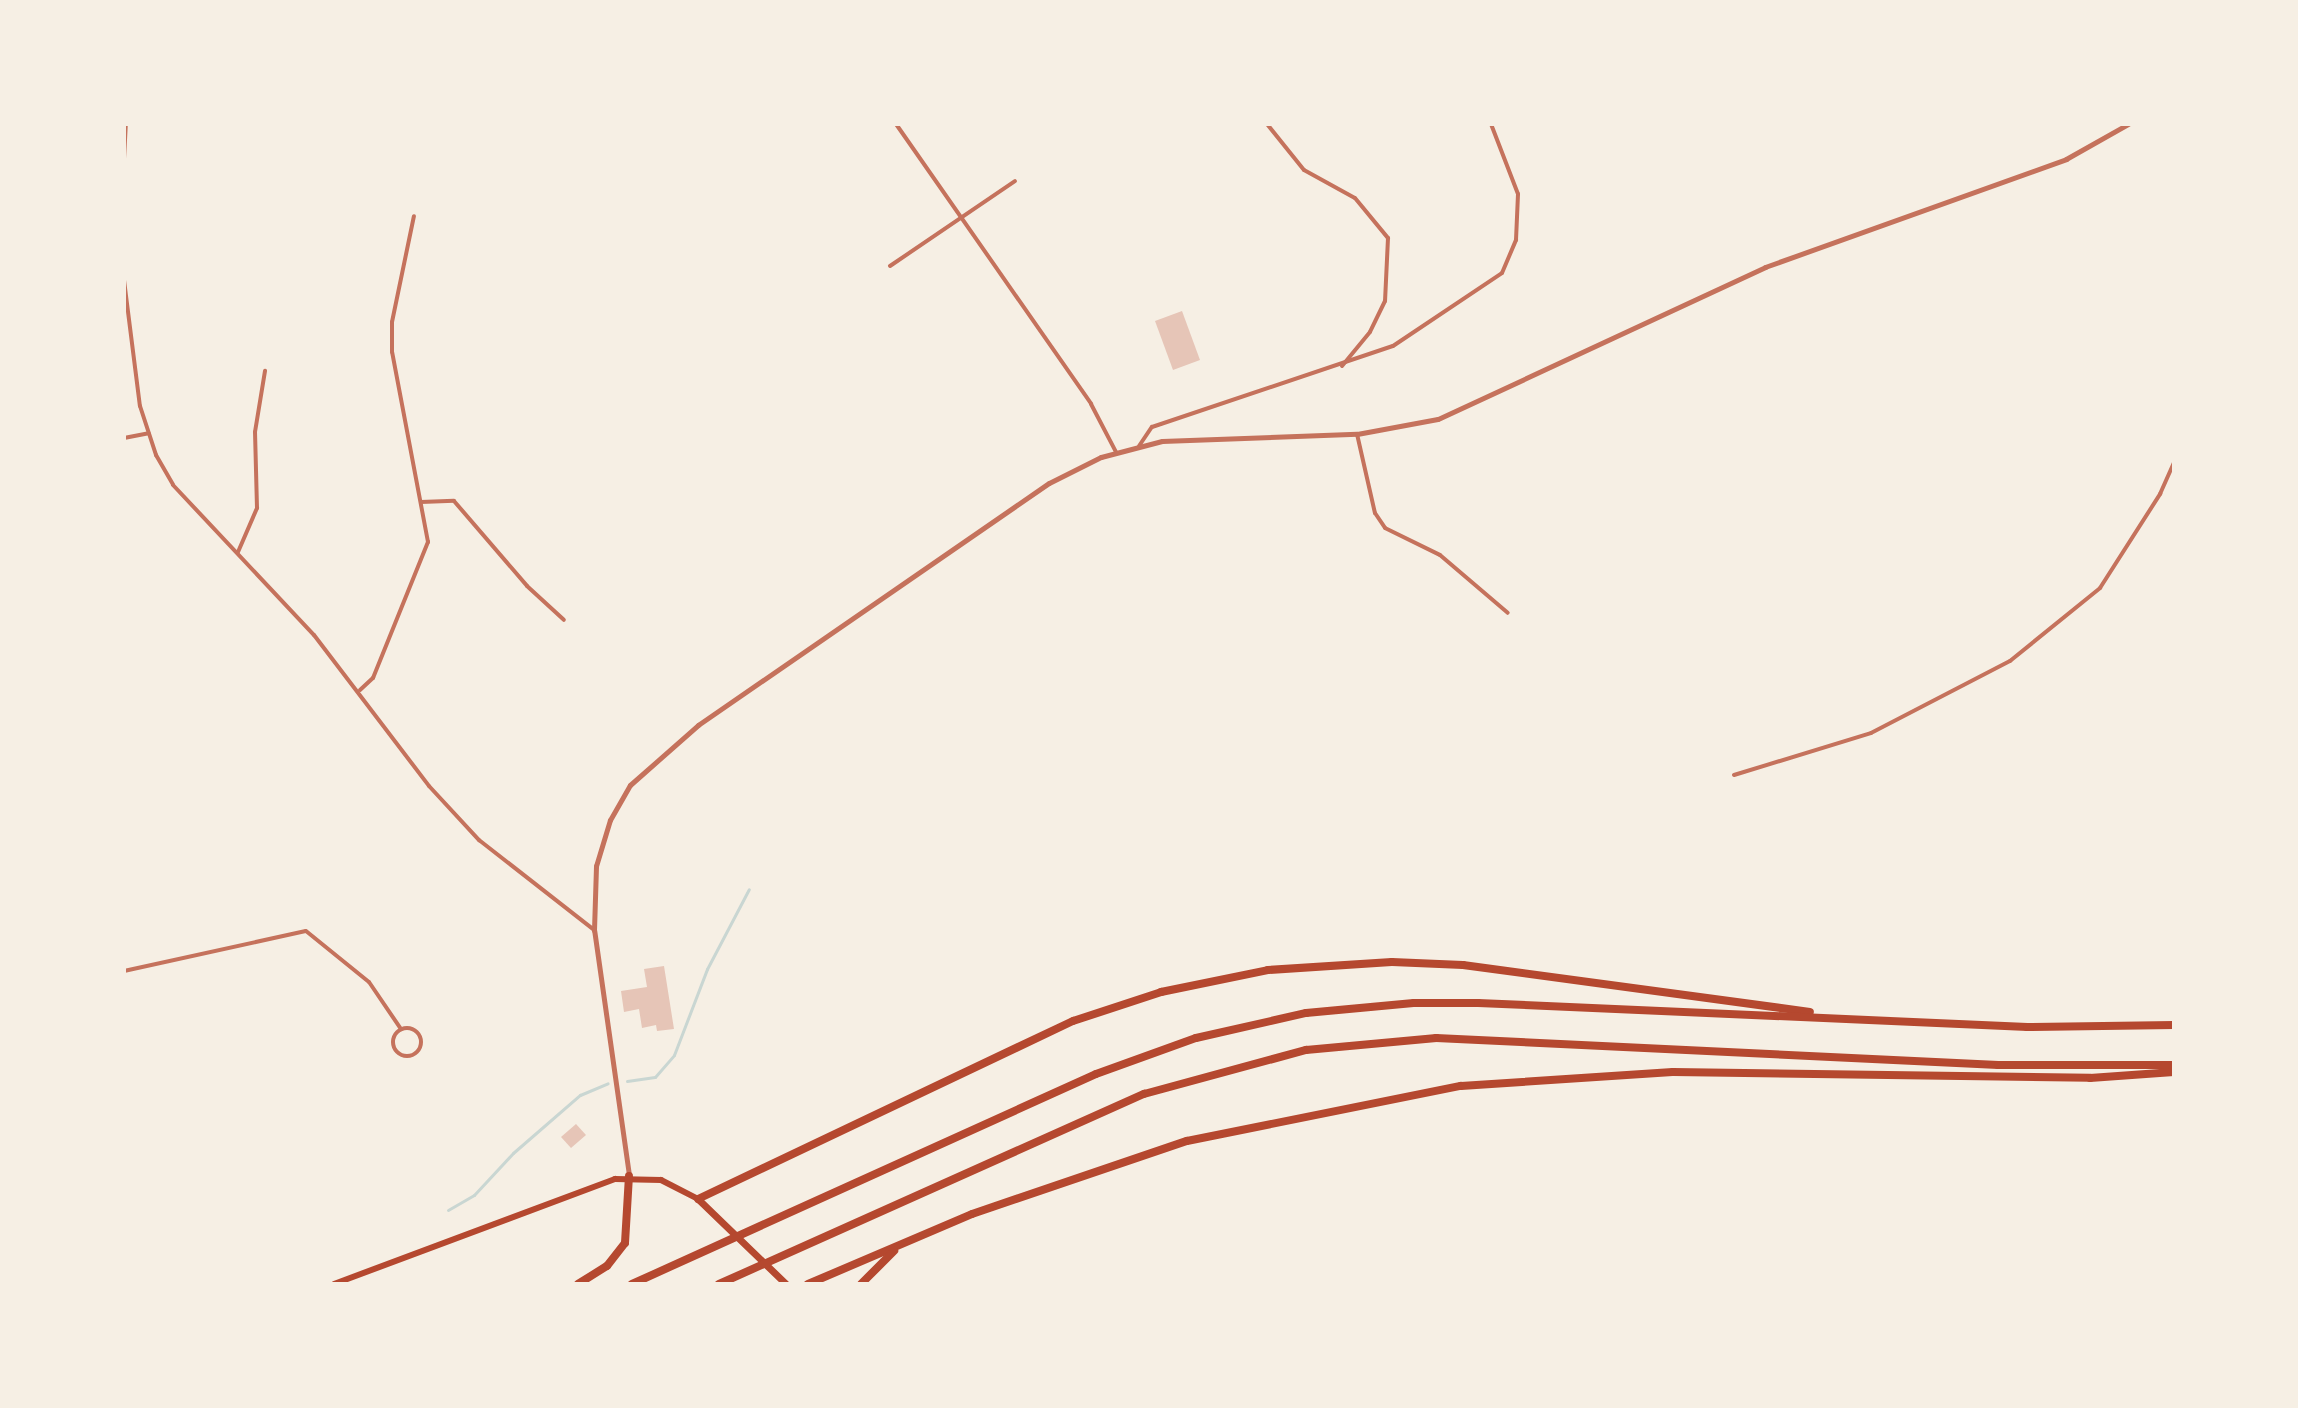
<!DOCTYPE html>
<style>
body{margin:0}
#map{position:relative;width:2298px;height:1408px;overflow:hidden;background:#f6efe4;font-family:"Public Sans",sans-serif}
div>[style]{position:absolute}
.stream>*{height:3px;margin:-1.5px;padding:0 1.5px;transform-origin:1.5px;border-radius:1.5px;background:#c9d6d2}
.building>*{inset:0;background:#e6c5b7}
.minor>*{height:4px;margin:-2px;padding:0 2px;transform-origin:2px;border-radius:2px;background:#c5725c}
.minor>.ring{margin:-2px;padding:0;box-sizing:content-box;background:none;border:4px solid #c5725c;border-radius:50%}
.tertiary>*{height:5px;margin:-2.5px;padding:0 2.5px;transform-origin:2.5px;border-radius:2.5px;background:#c5725c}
.secondary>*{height:6px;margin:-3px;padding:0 3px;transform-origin:3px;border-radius:3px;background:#b5482f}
.trunk>*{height:7px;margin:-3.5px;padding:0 3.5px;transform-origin:3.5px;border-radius:3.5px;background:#b5482f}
.motorway>*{height:8px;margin:-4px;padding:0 4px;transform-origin:4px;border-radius:4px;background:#b5482f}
span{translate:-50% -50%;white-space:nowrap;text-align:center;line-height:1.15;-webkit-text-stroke:6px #f6efe4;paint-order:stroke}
.frame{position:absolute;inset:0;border:126px solid #f6efe4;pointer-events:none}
</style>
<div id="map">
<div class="stream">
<div style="left:627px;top:1081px;width:28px;rotate:-8deg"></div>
<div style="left:655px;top:1077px;width:29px;rotate:-49deg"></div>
<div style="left:674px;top:1055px;width:92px;rotate:-69deg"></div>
<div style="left:707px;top:969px;width:90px;rotate:-62.3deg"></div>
<div style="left:448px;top:1210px;width:30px;rotate:-30deg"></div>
<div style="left:474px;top:1195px;width:57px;rotate:-47.1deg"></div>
<div style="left:513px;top:1153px;width:89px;rotate:-40.9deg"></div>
<div style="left:580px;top:1095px;width:30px;rotate:-23deg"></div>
</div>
<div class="building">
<div style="clip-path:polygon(1182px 311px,1200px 360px,1173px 370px,1155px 321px)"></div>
<div style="clip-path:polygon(664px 966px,674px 1029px,657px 1031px,656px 1025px,642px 1028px,639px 1009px,624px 1012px,621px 991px,647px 987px,644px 969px)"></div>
<div style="clip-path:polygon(576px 1124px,586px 1135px,571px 1148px,561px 1137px)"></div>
</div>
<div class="minor">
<div style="left:896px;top:124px;width:341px;rotate:55.1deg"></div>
<div style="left:1091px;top:404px;width:54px;rotate:62.5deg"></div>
<div style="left:1267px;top:124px;width:59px;rotate:51.2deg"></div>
<div style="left:1304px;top:170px;width:58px;rotate:28.8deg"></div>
<div style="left:1355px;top:198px;width:52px;rotate:50.5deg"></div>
<div style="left:1388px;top:238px;width:63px;rotate:92.7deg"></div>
<div style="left:1385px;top:301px;width:34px;rotate:116deg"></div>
<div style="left:1370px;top:332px;width:44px;rotate:129.5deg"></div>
<div style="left:124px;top:159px;width:35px;rotate:-87deg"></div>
<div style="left:890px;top:266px;width:151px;rotate:-34.2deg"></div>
<div style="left:124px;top:280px;width:127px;rotate:82.8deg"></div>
<div style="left:140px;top:406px;width:52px;rotate:71.9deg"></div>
<div style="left:156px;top:455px;width:34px;rotate:60deg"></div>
<div style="left:173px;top:485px;width:206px;rotate:46.8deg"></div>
<div style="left:314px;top:635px;width:190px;rotate:52.7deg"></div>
<div style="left:429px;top:786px;width:74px;rotate:47.2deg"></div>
<div style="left:479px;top:840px;width:146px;rotate:38deg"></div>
<div style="left:1357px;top:434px;width:81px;rotate:77.2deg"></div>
<div style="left:1375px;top:513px;width:18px;rotate:56deg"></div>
<div style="left:1385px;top:528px;width:61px;rotate:26.1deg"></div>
<div style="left:1440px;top:555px;width:89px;rotate:40.5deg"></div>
<div style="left:124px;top:438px;width:25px;rotate:-11deg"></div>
<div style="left:1139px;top:446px;width:23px;rotate:-56deg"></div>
<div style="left:1152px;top:427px;width:254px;rotate:-18.6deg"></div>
<div style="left:1393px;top:346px;width:131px;rotate:-33.8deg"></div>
<div style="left:1502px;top:273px;width:36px;rotate:-67deg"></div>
<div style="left:1516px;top:240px;width:46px;rotate:-87.5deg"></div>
<div style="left:1518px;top:194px;width:75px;rotate:-111.1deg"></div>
<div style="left:421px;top:502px;width:33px;rotate:-2deg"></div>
<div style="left:454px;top:501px;width:112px;rotate:49.3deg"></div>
<div style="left:527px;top:586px;width:50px;rotate:42.6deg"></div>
<div style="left:238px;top:552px;width:48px;rotate:-66.6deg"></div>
<div style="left:257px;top:508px;width:76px;rotate:-91.5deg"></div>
<div style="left:255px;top:432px;width:62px;rotate:-80.7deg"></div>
<div style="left:360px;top:690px;width:18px;rotate:-43deg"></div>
<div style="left:373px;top:678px;width:147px;rotate:-68deg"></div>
<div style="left:428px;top:542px;width:193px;rotate:-100.7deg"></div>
<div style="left:392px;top:352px;width:30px;rotate:-90deg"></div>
<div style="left:392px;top:322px;width:108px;rotate:-78.3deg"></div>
<div style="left:1734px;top:775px;width:143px;rotate:-17deg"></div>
<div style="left:1871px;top:733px;width:157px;rotate:-27.4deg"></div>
<div style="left:2010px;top:661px;width:116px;rotate:-39deg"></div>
<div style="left:2100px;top:588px;width:112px;rotate:-57.4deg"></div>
<div style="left:2160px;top:494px;width:35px;rotate:-66deg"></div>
<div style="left:124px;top:971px;width:186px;rotate:-12.4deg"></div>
<div style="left:306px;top:931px;width:81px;rotate:39deg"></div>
<div style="left:369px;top:982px;width:57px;rotate:55.8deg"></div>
<div class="ring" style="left:393px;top:1028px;width:24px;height:24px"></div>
</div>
<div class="tertiary">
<div style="left:629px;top:1175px;width:247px;rotate:-98.1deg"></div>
<div style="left:594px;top:930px;width:64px;rotate:-88.2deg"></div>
<div style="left:596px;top:866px;width:48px;rotate:-73.1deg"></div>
<div style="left:610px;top:820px;width:40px;rotate:-60.3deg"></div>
<div style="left:630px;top:785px;width:91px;rotate:-41.4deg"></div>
<div style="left:698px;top:725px;width:426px;rotate:-34.6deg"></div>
<div style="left:1049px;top:483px;width:58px;rotate:-26.6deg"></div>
<div style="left:1101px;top:457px;width:63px;rotate:-14.7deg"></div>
<div style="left:1162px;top:441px;width:195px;rotate:-2.1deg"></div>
<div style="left:1357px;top:434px;width:82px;rotate:-10.5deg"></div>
<div style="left:1438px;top:419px;width:361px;rotate:-24.9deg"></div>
<div style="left:1765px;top:267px;width:320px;rotate:-19.7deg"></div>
<div style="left:2066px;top:159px;width:71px;rotate:-29.4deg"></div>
</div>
<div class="secondary">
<div style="left:334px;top:1284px;width:300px;rotate:-20.5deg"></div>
<div style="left:615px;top:1179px;width:46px;rotate:1.2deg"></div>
<div style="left:661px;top:1180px;width:42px;rotate:27.2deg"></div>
</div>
<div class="trunk">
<div style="left:698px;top:1199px;width:122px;rotate:44deg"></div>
</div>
<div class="motorway">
<div style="left:698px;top:1199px;width:415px;rotate:-25.4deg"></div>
<div style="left:1073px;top:1021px;width:93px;rotate:-18.2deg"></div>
<div style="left:1161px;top:992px;width:109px;rotate:-11.6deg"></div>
<div style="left:1268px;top:970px;width:124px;rotate:-3.7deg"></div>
<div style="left:1392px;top:962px;width:71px;rotate:2.4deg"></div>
<div style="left:1463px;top:965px;width:350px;rotate:7.7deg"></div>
<div style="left:578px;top:1284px;width:34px;rotate:-32deg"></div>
<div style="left:607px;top:1266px;width:29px;rotate:-52deg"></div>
<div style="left:625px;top:1243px;width:67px;rotate:-86.6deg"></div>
<div style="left:632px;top:1284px;width:509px;rotate:-24.35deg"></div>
<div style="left:1096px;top:1074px;width:106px;rotate:-19.8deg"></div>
<div style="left:1196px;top:1038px;width:113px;rotate:-12.8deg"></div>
<div style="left:1306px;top:1013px;width:108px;rotate:-5.3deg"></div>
<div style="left:1414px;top:1003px;width:64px"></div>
<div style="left:1478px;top:1003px;width:550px;rotate:2.5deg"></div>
<div style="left:2027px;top:1027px;width:147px;rotate:-0.8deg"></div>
<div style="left:719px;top:1284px;width:466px;rotate:-24.1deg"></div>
<div style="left:1144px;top:1094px;width:168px;rotate:-15.2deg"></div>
<div style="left:1306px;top:1050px;width:131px;rotate:-5.3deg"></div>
<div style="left:1436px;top:1038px;width:563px;rotate:2.75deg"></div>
<div style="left:1998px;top:1065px;width:176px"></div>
<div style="left:808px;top:1284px;width:178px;rotate:-23.1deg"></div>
<div style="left:972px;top:1214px;width:227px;rotate:-18.8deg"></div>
<div style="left:1187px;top:1141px;width:279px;rotate:-11.4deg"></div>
<div style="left:1461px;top:1086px;width:212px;rotate:-3.8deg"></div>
<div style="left:1673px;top:1072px;width:417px;rotate:0.8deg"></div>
<div style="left:2090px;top:1078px;width:84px;rotate:-4.1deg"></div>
<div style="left:861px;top:1284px;width:47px;rotate:-45deg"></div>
</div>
<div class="frame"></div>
</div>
